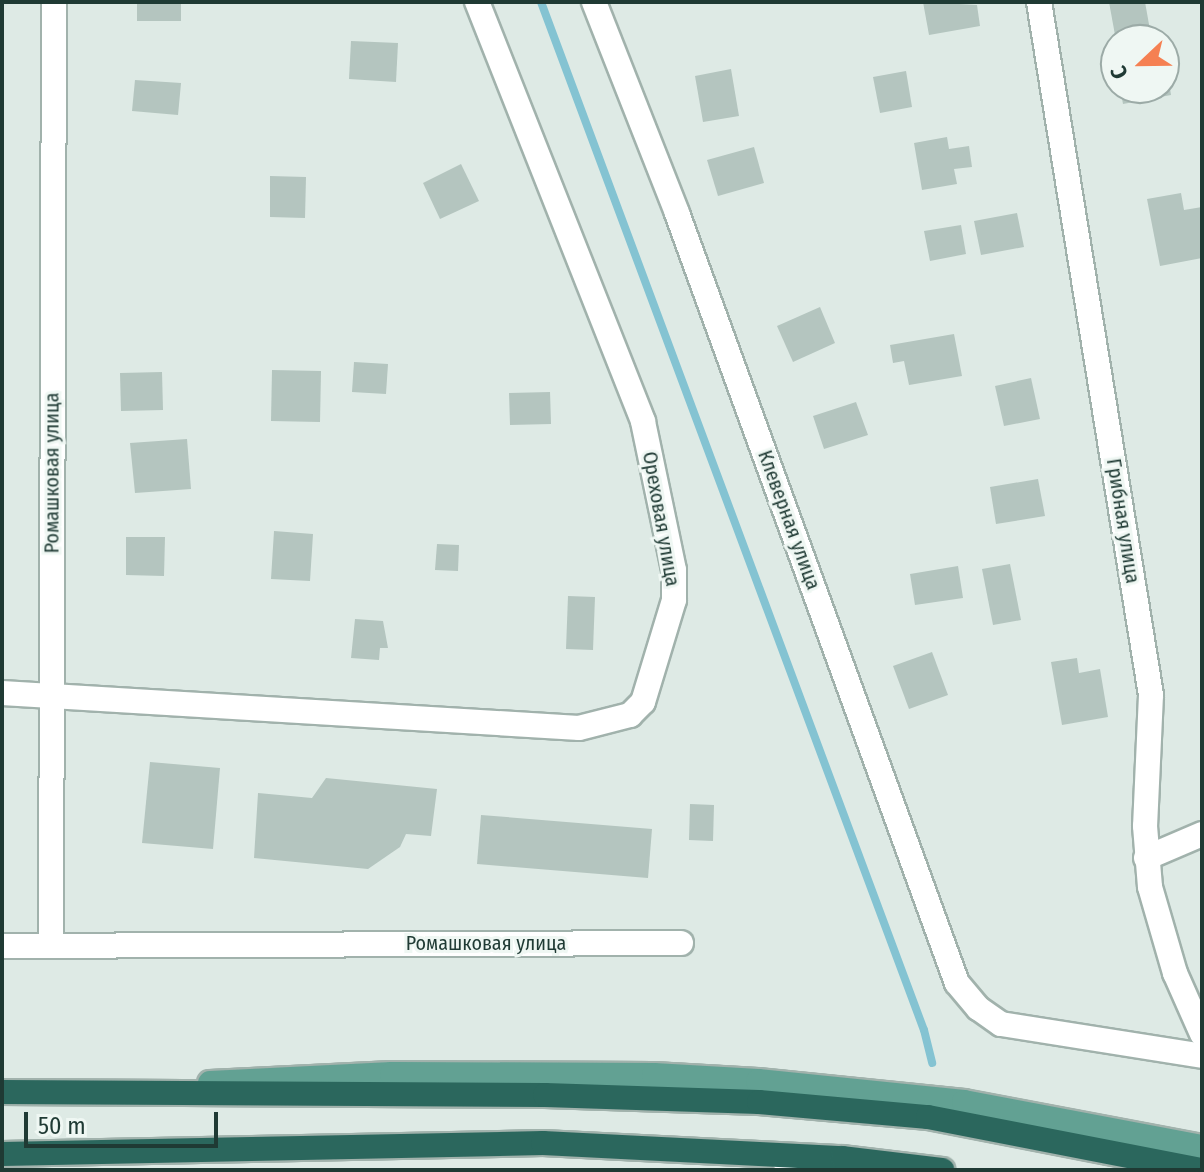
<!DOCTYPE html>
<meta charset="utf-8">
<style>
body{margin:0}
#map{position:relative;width:1204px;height:1172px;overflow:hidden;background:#deeae5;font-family:"Fira Sans Condensed",sans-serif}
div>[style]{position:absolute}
.stream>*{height:8px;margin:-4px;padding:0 4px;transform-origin:4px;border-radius:4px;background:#84c3d2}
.building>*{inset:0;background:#b4c5bf}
.roads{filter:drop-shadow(2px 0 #a1b2ac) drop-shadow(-2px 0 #a1b2ac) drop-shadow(0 2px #a1b2ac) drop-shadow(0 -2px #a1b2ac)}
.minor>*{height:24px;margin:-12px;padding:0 12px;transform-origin:12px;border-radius:12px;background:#fff}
.major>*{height:24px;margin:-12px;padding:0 12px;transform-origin:12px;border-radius:12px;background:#62a193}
.highway>*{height:24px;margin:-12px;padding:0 12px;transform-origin:12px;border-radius:12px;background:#2b675d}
span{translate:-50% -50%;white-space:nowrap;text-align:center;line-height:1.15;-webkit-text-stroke:6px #eff7f3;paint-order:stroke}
.street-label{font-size:20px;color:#1f3a34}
.frame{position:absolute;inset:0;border:4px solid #1f3a34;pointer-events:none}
.north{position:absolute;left:1100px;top:24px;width:80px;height:80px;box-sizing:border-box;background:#eff7f3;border:2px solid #9caba7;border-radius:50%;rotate:248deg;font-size:22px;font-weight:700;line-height:32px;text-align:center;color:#1f3a34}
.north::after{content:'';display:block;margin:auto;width:28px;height:36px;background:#f58052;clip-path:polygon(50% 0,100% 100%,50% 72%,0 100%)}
.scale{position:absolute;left:24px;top:1112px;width:194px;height:36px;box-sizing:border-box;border:4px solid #1f3a34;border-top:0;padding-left:10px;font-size:24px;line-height:28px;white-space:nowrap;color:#1f3a34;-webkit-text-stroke:6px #eff7f3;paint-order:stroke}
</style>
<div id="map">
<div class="stream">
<div style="left:541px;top:2px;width:1097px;rotate:69.57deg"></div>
<div style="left:924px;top:1030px;width:34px;rotate:76deg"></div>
</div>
<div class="building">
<div style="clip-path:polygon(137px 2px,181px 2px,181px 21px,137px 21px)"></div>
<div style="clip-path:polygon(923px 2px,977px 5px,980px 26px,929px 35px)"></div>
<div style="clip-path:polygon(1109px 2px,1145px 2px,1150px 30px,1115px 35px)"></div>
<div style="clip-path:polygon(351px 41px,398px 43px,396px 82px,349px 79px)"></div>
<div style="clip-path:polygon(1166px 63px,1171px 95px,1123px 104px,1120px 88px,1164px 88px)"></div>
<div style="clip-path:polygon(731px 69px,739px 116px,703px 122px,695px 76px)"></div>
<div style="clip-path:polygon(906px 71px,912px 107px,880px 113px,873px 77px)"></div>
<div style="clip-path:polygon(135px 80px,181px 83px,178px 115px,132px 111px)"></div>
<div style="clip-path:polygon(947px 137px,949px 149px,969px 146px,972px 167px,954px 169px,957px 184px,922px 190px,914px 143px)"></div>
<div style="clip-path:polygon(754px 147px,764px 183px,718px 196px,707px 160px)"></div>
<div style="clip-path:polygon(461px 164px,479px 201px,440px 219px,423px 183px)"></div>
<div style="clip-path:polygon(270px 176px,306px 177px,305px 218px,270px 217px)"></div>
<div style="clip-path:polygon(1181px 193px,1184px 210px,1202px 207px,1202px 258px,1160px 266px,1147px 199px)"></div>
<div style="clip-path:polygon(1017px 213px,1024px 247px,981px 255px,974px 221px)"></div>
<div style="clip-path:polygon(961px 225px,966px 254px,930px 261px,924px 231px)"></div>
<div style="clip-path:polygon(820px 307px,835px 343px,793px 362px,777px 326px)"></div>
<div style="clip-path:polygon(954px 334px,962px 376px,909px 385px,904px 361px,893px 363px,890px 345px)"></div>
<div style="clip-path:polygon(354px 362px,388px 364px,386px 394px,352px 392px)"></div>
<div style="clip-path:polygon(272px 370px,321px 371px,320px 422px,271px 421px)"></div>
<div style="clip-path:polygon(162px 372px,163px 410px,121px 411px,120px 373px)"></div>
<div style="clip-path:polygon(1031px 378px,1040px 419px,1004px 426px,995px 386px)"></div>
<div style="clip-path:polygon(550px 392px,551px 424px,510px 425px,509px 393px)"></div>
<div style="clip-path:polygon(856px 402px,868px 435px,824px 449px,813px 416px)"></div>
<div style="clip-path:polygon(187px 439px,191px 489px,135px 493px,130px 443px)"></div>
<div style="clip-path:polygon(1038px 479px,1045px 516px,996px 524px,990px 487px)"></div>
<div style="clip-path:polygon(274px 531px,313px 534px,310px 581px,271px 579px)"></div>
<div style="clip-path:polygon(126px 537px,165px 537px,164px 576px,126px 575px)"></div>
<div style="clip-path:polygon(437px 544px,459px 545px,458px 571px,435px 570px)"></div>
<div style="clip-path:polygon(1010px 564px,1021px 620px,993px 625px,982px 569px)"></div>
<div style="clip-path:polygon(958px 566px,963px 598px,915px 605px,910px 574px)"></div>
<div style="clip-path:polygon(568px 596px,595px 597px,593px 650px,566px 649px)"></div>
<div style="clip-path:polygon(355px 619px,383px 621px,388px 648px,380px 648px,379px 660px,351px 658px)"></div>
<div style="clip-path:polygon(932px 652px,948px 695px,909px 709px,893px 666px)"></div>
<div style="clip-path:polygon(1077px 658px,1079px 673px,1100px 669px,1108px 717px,1062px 725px,1051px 662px)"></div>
<div style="clip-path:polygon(150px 762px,220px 768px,213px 849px,142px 843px)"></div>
<div style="clip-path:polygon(326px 778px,437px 789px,431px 836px,406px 834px,400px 847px,368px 869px,254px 858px,258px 793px,312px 798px)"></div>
<div style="clip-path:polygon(690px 804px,714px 805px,713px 841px,689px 840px)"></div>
<div style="clip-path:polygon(481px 815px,652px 829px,648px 878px,477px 864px)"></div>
</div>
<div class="roads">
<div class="minor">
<div style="left:594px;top:2px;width:227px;rotate:68.5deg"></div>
<div style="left:677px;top:213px;width:819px;rotate:70.02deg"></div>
<div style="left:957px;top:983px;width:33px;rotate:50deg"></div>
<div style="left:978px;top:1008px;width:28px;rotate:35deg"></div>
<div style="left:1001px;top:1024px;width:204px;rotate:9deg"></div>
<div style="left:1039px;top:2px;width:702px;rotate:80.82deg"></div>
<div style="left:1151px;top:695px;width:131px;rotate:92.6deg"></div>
<div style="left:1145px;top:826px;width:61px;rotate:85.3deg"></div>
<div style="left:1150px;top:887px;width:90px;rotate:73.8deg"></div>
<div style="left:1175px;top:973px;width:67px;rotate:66.1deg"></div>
<div style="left:2px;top:693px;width:578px;rotate:3.47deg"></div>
<div style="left:579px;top:728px;width:53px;rotate:-14.3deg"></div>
<div style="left:630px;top:715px;width:18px;rotate:-45deg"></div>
<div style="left:643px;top:702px;width:107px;rotate:-73.1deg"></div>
<div style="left:674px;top:600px;width:30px;rotate:-90deg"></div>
<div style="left:674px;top:570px;width:152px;rotate:-101.8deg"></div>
<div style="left:643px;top:421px;width:451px;rotate:-111.6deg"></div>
<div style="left:1146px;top:858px;width:61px;rotate:-23.2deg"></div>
<div style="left:51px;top:943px;width:941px;rotate:-89.82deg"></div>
<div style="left:2px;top:946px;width:679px;rotate:-0.25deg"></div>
<div style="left:784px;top:1160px;width:38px;rotate:15deg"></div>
</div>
<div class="major">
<div style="left:210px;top:1083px;width:182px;rotate:-2.8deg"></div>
<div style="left:392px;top:1074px;width:262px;rotate:0.2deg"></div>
<div style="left:654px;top:1075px;width:104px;rotate:3.3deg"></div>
<div style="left:758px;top:1081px;width:207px;rotate:5.8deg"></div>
<div style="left:964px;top:1102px;width:242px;rotate:10.7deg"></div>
</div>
<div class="highway">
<div style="left:2px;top:1092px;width:543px;rotate:0.32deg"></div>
<div style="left:545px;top:1095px;width:214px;rotate:1.9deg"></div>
<div style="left:759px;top:1102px;width:170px;rotate:5.1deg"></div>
<div style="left:928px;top:1117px;width:277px;rotate:11deg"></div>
<div style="left:2px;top:1154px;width:541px;rotate:-1.16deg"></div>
<div style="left:543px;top:1143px;width:300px;rotate:2.9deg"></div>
<div style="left:843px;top:1158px;width:100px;rotate:6.9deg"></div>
</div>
</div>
<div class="street-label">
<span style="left:52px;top:473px;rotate:-90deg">Ромашковая улица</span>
<span style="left:661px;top:519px;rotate:80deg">Ореховая улица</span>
<span style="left:789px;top:520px;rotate:70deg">Клеверная улица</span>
<span style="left:1123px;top:521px;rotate:81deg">Грибная улица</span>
<span style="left:486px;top:943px">Ромашковая улица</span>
</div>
<div class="frame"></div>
<div class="north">С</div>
<div class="scale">50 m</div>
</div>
